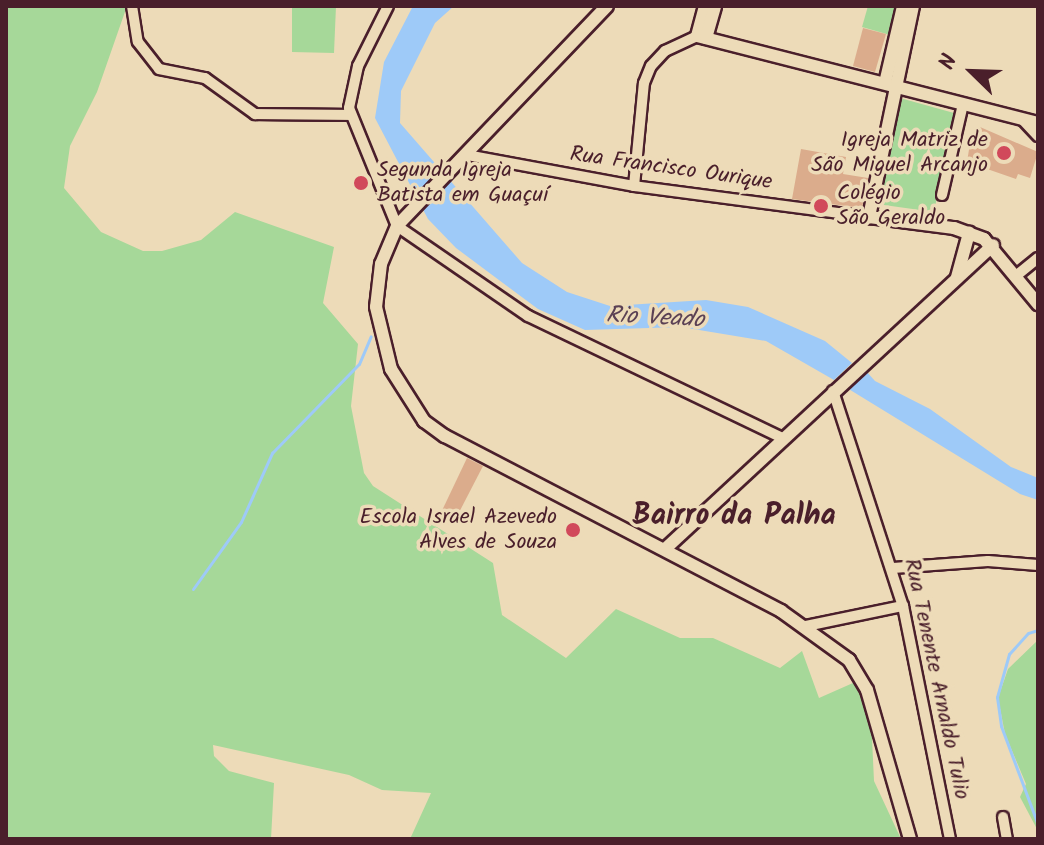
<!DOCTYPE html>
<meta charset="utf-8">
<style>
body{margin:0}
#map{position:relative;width:1044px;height:845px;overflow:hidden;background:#eddbb8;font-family:Kalam,sans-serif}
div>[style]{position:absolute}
.green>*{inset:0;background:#a6d899}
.water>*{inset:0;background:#9ecaf8}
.stream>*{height:3px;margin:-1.5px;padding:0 1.5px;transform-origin:1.5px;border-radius:1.5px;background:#9ecaf8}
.building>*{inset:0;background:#dbac8c}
.roads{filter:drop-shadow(2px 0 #4a1f2b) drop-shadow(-2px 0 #4a1f2b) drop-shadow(0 2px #4a1f2b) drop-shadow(0 -2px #4a1f2b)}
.minor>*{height:10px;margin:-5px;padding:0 5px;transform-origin:5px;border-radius:5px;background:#eddbb8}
.tertiary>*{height:12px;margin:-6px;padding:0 6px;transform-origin:6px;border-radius:6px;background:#eddbb8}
.dots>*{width:22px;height:22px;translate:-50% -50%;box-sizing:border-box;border:4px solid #eddbb8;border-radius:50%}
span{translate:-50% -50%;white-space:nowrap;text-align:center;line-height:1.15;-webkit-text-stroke:7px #eddbb8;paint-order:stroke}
.poi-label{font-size:22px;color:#4a1f2b}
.right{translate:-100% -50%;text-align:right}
.left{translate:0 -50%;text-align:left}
.street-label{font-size:22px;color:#4a1f2b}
.water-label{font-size:24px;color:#5b4154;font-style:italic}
.district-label{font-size:30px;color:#4a1f2b;font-weight:700}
.frame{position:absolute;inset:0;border:8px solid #4a1f2b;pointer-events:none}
.north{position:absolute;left:932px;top:32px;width:80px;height:80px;-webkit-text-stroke:6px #eddbb8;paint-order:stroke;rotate:293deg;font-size:22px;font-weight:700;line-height:32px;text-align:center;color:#4a1f2b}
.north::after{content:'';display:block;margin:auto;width:28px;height:36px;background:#4a1f2b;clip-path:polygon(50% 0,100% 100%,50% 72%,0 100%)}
</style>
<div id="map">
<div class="green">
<div style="clip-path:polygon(6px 6px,127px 6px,97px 92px,70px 146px,64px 188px,101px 232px,143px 251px,162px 251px,201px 240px,235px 212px,334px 247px,323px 303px,358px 344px,351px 406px,364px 473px,373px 486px,493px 563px,502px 615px,566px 658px,616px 609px,680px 638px,713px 638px,780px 668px,802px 651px,819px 698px,862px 679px,871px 717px,874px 781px,901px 839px,410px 839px,431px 793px,382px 790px,349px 775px,213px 745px,214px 756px,229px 771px,274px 783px,271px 839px,6px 839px)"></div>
<div style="clip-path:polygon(292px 6px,336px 6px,334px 53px,292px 52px)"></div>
<div style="clip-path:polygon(868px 6px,898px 6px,890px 35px,862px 27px)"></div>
<div style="clip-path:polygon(900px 98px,954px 113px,934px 212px,877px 204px)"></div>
<div style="clip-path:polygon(1038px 640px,1038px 831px,1020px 797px,1026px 784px,1005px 734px,998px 698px,1008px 669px)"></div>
</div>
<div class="water">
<div style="clip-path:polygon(413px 6px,454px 6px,435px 23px,401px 91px,400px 123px,522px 263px,567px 292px,610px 306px,706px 300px,748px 307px,825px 341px,852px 363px,834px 380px,766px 341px,681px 327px,585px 330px,538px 309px,456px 248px,428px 219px,375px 118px,384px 62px)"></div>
<div style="clip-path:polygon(866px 371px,875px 381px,930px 409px,1011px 467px,1038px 478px,1038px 500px,1020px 494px,847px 388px)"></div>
</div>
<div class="stream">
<div style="left:193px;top:589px;width:82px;rotate:-54.4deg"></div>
<div style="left:241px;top:522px;width:76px;rotate:-65.8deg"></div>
<div style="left:272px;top:453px;width:124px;rotate:-45.7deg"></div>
<div style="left:359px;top:364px;width:30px;rotate:-67deg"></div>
<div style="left:1038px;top:630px;width:10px;rotate:163deg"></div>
<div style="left:1028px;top:633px;width:28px;rotate:132deg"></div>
<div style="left:1009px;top:654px;width:45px;rotate:105.6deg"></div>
<div style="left:997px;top:697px;width:29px;rotate:82deg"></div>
<div style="left:1001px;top:726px;width:106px;rotate:69.5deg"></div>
</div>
<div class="building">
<div style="clip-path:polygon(863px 28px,886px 34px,875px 72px,853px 66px)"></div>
<div style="clip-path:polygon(980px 127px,1038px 152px,1030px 178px,1018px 174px,1016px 179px,967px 162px,971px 137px,976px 139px)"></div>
<div style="clip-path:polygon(801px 149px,846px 157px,843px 174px,868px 178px,862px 208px,792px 199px)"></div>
<div style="clip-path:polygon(467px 458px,483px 466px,452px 526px,438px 519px)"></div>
</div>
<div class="roads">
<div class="minor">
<div style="left:132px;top:6px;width:36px;rotate:81deg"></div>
<div style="left:138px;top:42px;width:34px;rotate:52deg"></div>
<div style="left:159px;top:69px;width:47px;rotate:11.1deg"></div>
<div style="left:205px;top:78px;width:62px;rotate:35.8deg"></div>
<div style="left:255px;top:114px;width:96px;rotate:0.6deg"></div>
<div style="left:388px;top:6px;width:67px;rotate:116.6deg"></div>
<div style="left:358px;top:66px;width:43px;rotate:102.1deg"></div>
<div style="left:349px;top:108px;width:127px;rotate:67.9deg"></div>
<div style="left:397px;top:226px;width:159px;rotate:34.5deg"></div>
<div style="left:528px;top:316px;width:280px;rotate:25.6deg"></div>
<div style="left:1023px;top:120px;width:22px;rotate:47deg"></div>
<div style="left:467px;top:155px;width:170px;rotate:10.5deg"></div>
<div style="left:634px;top:186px;width:237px;rotate:7.5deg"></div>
<div style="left:634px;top:186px;width:103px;rotate:-84.5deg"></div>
<div style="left:644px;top:83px;width:18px;rotate:-68deg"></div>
<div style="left:651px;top:66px;width:21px;rotate:-47deg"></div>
<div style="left:665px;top:51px;width:35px;rotate:-25deg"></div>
<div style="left:942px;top:195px;width:93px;rotate:-77deg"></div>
<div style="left:1017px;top:275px;width:27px;rotate:-39deg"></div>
<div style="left:833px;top:391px;width:226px;rotate:72deg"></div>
<div style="left:903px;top:606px;width:238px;rotate:78.6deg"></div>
<div style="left:893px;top:568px;width:95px;rotate:-4.2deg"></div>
<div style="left:988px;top:561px;width:50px;rotate:4.6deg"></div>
<div style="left:806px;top:626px;width:99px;rotate:-11.7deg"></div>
<div style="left:1003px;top:817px;width:22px;rotate:80deg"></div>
</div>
<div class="tertiary">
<div style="left:607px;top:6px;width:304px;rotate:133.7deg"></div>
<div style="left:397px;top:226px;width:41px;rotate:112.8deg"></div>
<div style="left:381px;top:264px;width:43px;rotate:96.6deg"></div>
<div style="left:376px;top:307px;width:64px;rotate:76.4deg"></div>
<div style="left:391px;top:369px;width:62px;rotate:57.6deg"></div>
<div style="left:424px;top:421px;width:26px;rotate:36deg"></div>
<div style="left:445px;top:436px;width:379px;rotate:27.5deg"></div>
<div style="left:781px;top:611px;width:84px;rotate:35.8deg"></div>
<div style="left:849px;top:660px;width:35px;rotate:59deg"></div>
<div style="left:867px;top:690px;width:155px;rotate:73.9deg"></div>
<div style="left:705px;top:6px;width:31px;rotate:105deg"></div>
<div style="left:697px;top:36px;width:352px;rotate:14.3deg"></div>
<div style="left:913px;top:6px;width:216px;rotate:101.8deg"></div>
<div style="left:869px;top:217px;width:86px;rotate:7.4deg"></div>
<div style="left:954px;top:228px;width:32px;rotate:20deg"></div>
<div style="left:984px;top:239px;width:85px;rotate:50.3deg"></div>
<div style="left:706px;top:38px;width:33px;rotate:-74deg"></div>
<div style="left:885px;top:83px;width:79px;rotate:-76.8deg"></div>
<div style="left:957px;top:277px;width:46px;rotate:-74.7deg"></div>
<div style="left:665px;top:549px;width:447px;rotate:-42.8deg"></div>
</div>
</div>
<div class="dots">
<div style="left:1004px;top:153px;background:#d1495b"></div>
<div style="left:361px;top:183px;background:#d1495b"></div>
<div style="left:821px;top:206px;background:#d1495b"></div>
<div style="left:573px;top:530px;background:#d1495b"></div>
</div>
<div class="poi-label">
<span class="right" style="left:988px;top:153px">Igreja Matriz de<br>São Miguel Arcanjo</span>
<span class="left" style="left:377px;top:183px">Segunda Igreja<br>Batista em Guaçuí</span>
<span class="left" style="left:837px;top:206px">Colégio<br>São Geraldo</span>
<span class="right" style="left:557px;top:530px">Escola Israel Azevedo<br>Alves de Souza</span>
</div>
<div class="street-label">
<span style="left:671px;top:169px;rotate:8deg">Rua Francisco Ourique</span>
<span style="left:936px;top:679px;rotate:78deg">Rua Tenente Arnaldo Tulio</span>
</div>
<div class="water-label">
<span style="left:655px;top:318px;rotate:3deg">Rio Veado</span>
</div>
<div class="district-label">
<span style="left:734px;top:516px">Bairro da Palha</span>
</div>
<div class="frame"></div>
<div class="north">N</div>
</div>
